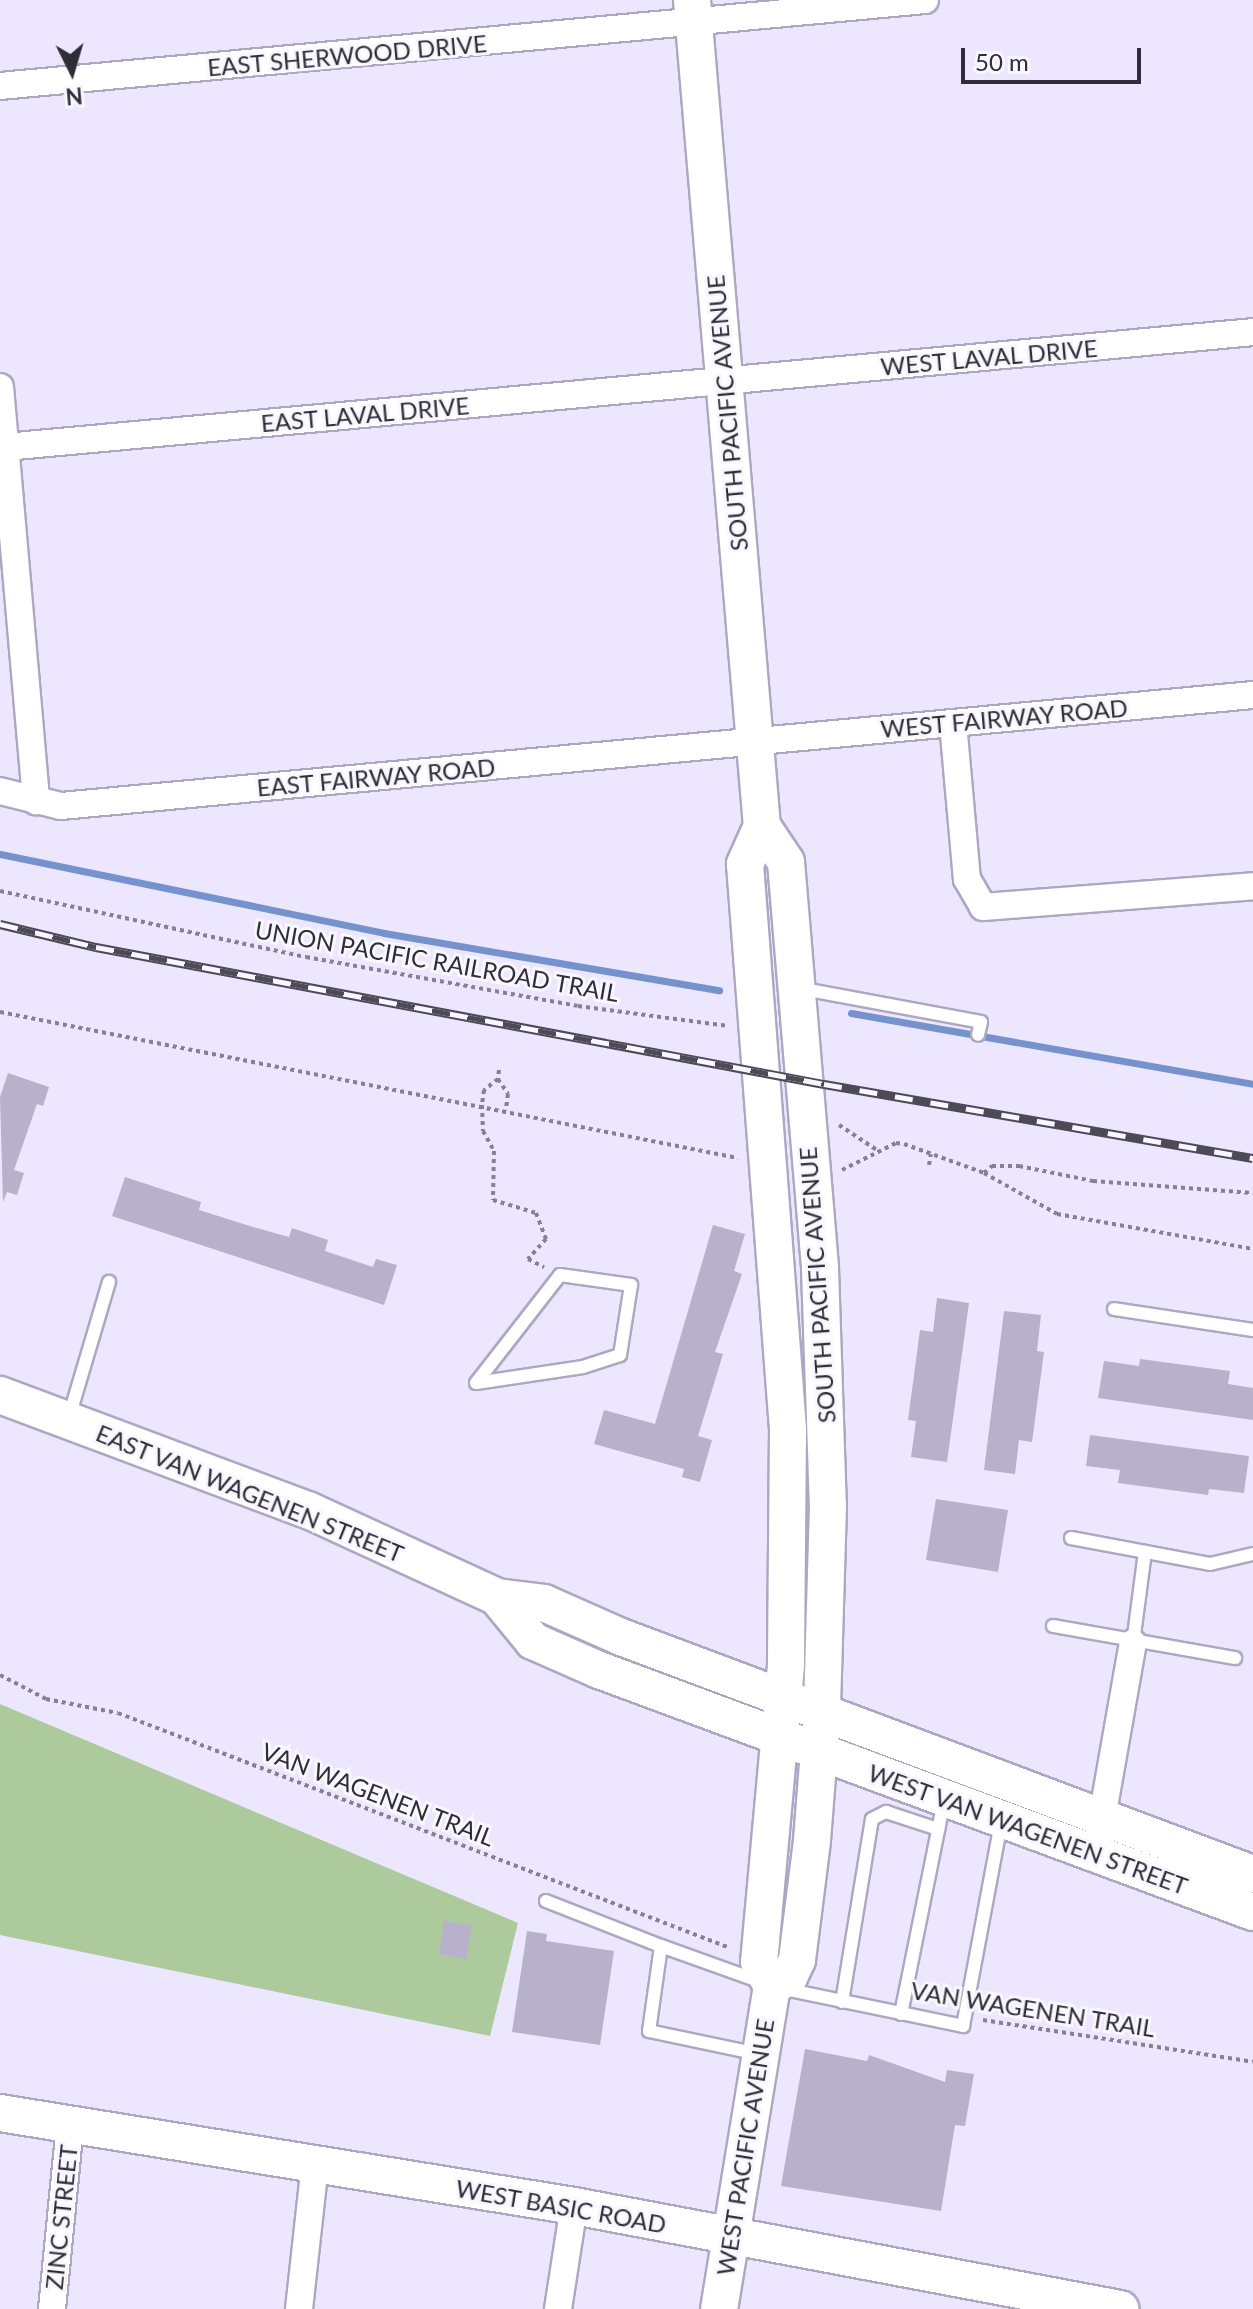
<!DOCTYPE html>
<style>
body{margin:0}
#map{position:relative;width:1253px;height:2309px;overflow:hidden;background:#ece7fe;font-family:Lato,sans-serif}
div>[style]{position:absolute}
.green>*{inset:0;background:#adca9c}
.stream>*{height:7px;margin:-3.5px;padding:0 3.5px;transform-origin:3.5px;border-radius:3.5px;background:#7692cc}
.building>*{inset:0;background:#b7b1cc}
.path>*{height:4px;margin-top:-2px;transform-origin:0;background:repeating-linear-gradient(90deg,#848191 0 4px,transparent 0 8px)}
.roads{filter:drop-shadow(2px 0 #ada7c2) drop-shadow(-2px 0 #ada7c2) drop-shadow(0 2px #ada7c2) drop-shadow(0 -2px #ada7c2)}
.lane>*{height:12px;margin:-6px;padding:0 6px;transform-origin:6px;border-radius:6px;background:#fff}
.street>*{height:26px;margin:-13px;padding:0 13px;transform-origin:13px;border-radius:13px;background:#fff}
.secondary>*{height:36px;margin:-18px;padding:0 18px;transform-origin:18px;border-radius:18px;background:#fff}
.rail>*{height:9px;margin-top:-4.5px;transform-origin:0;background:repeating-linear-gradient(90deg,#f8f7fd 0 18px,#4c4a56 0 36px);box-sizing:border-box;border-block:2px solid #4c4a56}
span{translate:-50% -50%;white-space:nowrap;text-align:center;line-height:1.15;-webkit-text-stroke:6px #f8f7fd;paint-order:stroke}
.street-label{font-size:24px;color:#2f2d37}
.north{position:absolute;left:32px;top:32px;width:80px;height:80px;-webkit-text-stroke:6px #f8f7fd;paint-order:stroke;rotate:175deg;font-size:22px;font-weight:700;line-height:32px;text-align:center;color:#2f2d37}
.north::after{content:'';display:block;margin:auto;width:28px;height:36px;background:#2f2d37;clip-path:polygon(50% 0,100% 100%,50% 72%,0 100%)}
.scale{position:absolute;left:961px;top:48px;width:180px;height:36px;box-sizing:border-box;border:4px solid #2f2d37;border-top:0;padding-left:10px;font-size:24px;line-height:28px;white-space:nowrap;color:#2f2d37;-webkit-text-stroke:6px #f8f7fd;paint-order:stroke}
</style>
<div id="map">
<div class="green">
<div style="clip-path:polygon(0 1704px,518px 1923px,490px 2036px,0 1935px)"></div>
</div>
<div class="stream">
<div style="left:0;top:854px;width:392px;rotate:11.6deg"></div>
<div style="left:384px;top:933px;width:340px;rotate:9.7deg"></div>
<div style="left:851px;top:1013px;width:408px;rotate:10deg"></div>
</div>
<div class="building">
<div style="clip-path:polygon(8px 1073px,49px 1087px,43px 1106px,37px 1104px,14px 1170px,24px 1173px,17px 1195px,7px 1192px,3px 1202px,0 1097px)"></div>
<div style="clip-path:polygon(125px 1177px,201px 1202px,199px 1210px,253px 1227px,289px 1237px,292px 1228px,328px 1240px,325px 1251px,373px 1267px,376px 1259px,397px 1265px,384px 1305px,112px 1216px)"></div>
<div style="clip-path:polygon(713px 1225px,745px 1234px,734px 1271px,742px 1274px,715px 1352px,723px 1354px,698px 1436px,712px 1440px,700px 1482px,682px 1477px,684px 1469px,594px 1444px,604px 1410px,655px 1424px)"></div>
<div style="clip-path:polygon(937px 1298px,969px 1303px,947px 1462px,911px 1457px,916px 1421px,908px 1420px,920px 1330px,933px 1332px)"></div>
<div style="clip-path:polygon(1004px 1311px,1041px 1315px,1037px 1351px,1044px 1352px,1032px 1442px,1019px 1440px,1015px 1474px,984px 1470px)"></div>
<div style="clip-path:polygon(1140px 1359px,1230px 1371px,1228px 1384px,1253px 1388px,1253px 1420px,1098px 1398px,1104px 1361px,1139px 1366px)"></div>
<div style="clip-path:polygon(1090px 1435px,1249px 1456px,1244px 1493px,1209px 1489px,1208px 1495px,1118px 1483px,1120px 1470px,1086px 1466px)"></div>
<div style="clip-path:polygon(936px 1499px,1008px 1510px,998px 1572px,926px 1560px)"></div>
<div style="clip-path:polygon(444px 1921px,472px 1925px,466px 1959px,439px 1954px)"></div>
<div style="clip-path:polygon(527px 1931px,547px 1934px,546px 1941px,614px 1951px,600px 2045px,512px 2032px)"></div>
<div style="clip-path:polygon(805px 2049px,867px 2061px,869px 2055px,945px 2082px,947px 2070px,974px 2074px,965px 2126px,955px 2125px,941px 2211px,781px 2186px)"></div>
</div>
<div class="path">
<div style="left:0;top:891px;width:313px;rotate:12.2deg"></div>
<div style="left:306px;top:957px;width:276px;rotate:10.2deg"></div>
<div style="left:578px;top:1006px;width:150px;rotate:7.6deg"></div>
<div style="left:0;top:1012px;width:752px;rotate:11.19deg"></div>
<div style="left:499px;top:1070px;width:9px;rotate:96deg"></div>
<div style="left:498px;top:1079px;width:18px;rotate:142deg"></div>
<div style="left:484px;top:1090px;width:15px;rotate:98deg"></div>
<div style="left:482px;top:1105px;width:26px;rotate:88deg"></div>
<div style="left:483px;top:1131px;width:23px;rotate:61deg"></div>
<div style="left:494px;top:1151px;width:49px;rotate:91.2deg"></div>
<div style="left:493px;top:1200px;width:45px;rotate:16.8deg"></div>
<div style="left:536px;top:1213px;width:28px;rotate:69deg"></div>
<div style="left:546px;top:1239px;width:27px;rotate:132deg"></div>
<div style="left:528px;top:1259px;width:18px;rotate:27deg"></div>
<div style="left:498px;top:1079px;width:18px;rotate:56deg"></div>
<div style="left:508px;top:1094px;width:15px;rotate:98deg"></div>
<div style="left:839px;top:1125px;width:49px;rotate:33.4deg"></div>
<div style="left:929px;top:1165px;width:11px;rotate:-80deg"></div>
<div style="left:842px;top:1170px;width:60px;rotate:-26.6deg"></div>
<div style="left:896px;top:1143px;width:8px;rotate:7deg"></div>
<div style="left:904px;top:1144px;width:85px;rotate:19.9deg"></div>
<div style="left:984px;top:1173px;width:84px;rotate:29.3deg"></div>
<div style="left:1057px;top:1214px;width:199px;rotate:10.1deg"></div>
<div style="left:984px;top:1173px;width:11px;rotate:-41deg"></div>
<div style="left:992px;top:1166px;width:27px"></div>
<div style="left:1019px;top:1166px;width:76px;rotate:11.5deg"></div>
<div style="left:1093px;top:1181px;width:160px;rotate:4.3deg"></div>
<div style="left:0;top:1675px;width:52px;rotate:27.6deg"></div>
<div style="left:46px;top:1699px;width:73px;rotate:11deg"></div>
<div style="left:118px;top:1713px;width:656px;rotate:21.01deg"></div>
<div style="left:983px;top:2020px;width:273px;rotate:8.8deg"></div>
</div>
<div class="roads">
<div class="lane">
<div style="left:798px;top:988px;width:186px;rotate:10.5deg"></div>
<div style="left:981px;top:1022px;width:13px;rotate:103deg"></div>
<div style="left:560px;top:1275px;width:72px;rotate:8deg"></div>
<div style="left:631px;top:1285px;width:71px;rotate:98.9deg"></div>
<div style="left:620px;top:1355px;width:39px;rotate:162deg"></div>
<div style="left:583px;top:1367px;width:108px;rotate:171.5deg"></div>
<div style="left:476px;top:1383px;width:137px;rotate:-52.1deg"></div>
<div style="left:1114px;top:1309px;width:141px;rotate:8.6deg"></div>
<div style="left:69px;top:1417px;width:141px;rotate:-73.5deg"></div>
<div style="left:1071px;top:1538px;width:141px;rotate:10.6deg"></div>
<div style="left:1210px;top:1564px;width:44px;rotate:-13.1deg"></div>
<div style="left:1053px;top:1626px;width:185px;rotate:10deg"></div>
<div style="left:1133px;top:1643px;width:92px;rotate:-82.5deg"></div>
<div style="left:546px;top:1901px;width:123px;rotate:21.4deg"></div>
<div style="left:661px;top:1946px;width:86px;rotate:98deg"></div>
<div style="left:649px;top:2031px;width:111px;rotate:11.9deg"></div>
<div style="left:661px;top:1946px;width:104px;rotate:19.7deg"></div>
<div style="left:785px;top:1989px;width:182px;rotate:11.7deg"></div>
<div style="left:963px;top:2026px;width:208px;rotate:-79.4deg"></div>
<div style="left:842px;top:2002px;width:185px;rotate:-80.7deg"></div>
<div style="left:872px;top:1819px;width:16px;rotate:-27deg"></div>
<div style="left:886px;top:1812px;width:55px;rotate:18.1deg"></div>
<div style="left:901px;top:2014px;width:217px;rotate:-78.6deg"></div>
</div>
<div class="street">
<div style="left:0;top:86px;width:929px;rotate:-5.31deg"></div>
<div style="left:0;top:387px;width:416px;rotate:85deg"></div>
<div style="left:5px;top:447px;width:1253px;rotate:-5.26deg"></div>
<div style="left:953px;top:723px;width:157px;rotate:84.9deg"></div>
<div style="left:967px;top:879px;width:32px;rotate:60deg"></div>
<div style="left:983px;top:907px;width:271px;rotate:-4.4deg"></div>
<div style="left:0;top:791px;width:63px;rotate:13.8deg"></div>
<div style="left:61px;top:806px;width:1197px;rotate:-5.32deg"></div>
<div style="left:1099px;top:1835px;width:195px;rotate:-80deg"></div>
<div style="left:52px;top:2309px;width:185px;rotate:-84.4deg"></div>
<div style="left:299px;top:2309px;width:146px;rotate:-83.7deg"></div>
<div style="left:558px;top:2309px;width:104px;rotate:-81.2deg"></div>
</div>
<div class="secondary">
<div style="left:692px;top:0;width:829px;rotate:85.16deg"></div>
<div style="left:762px;top:826px;width:42px;rotate:114.1deg"></div>
<div style="left:745px;top:864px;width:567px;rotate:85.65deg"></div>
<div style="left:788px;top:1429px;width:237px;rotate:90.5deg"></div>
<div style="left:786px;top:1666px;width:297px;rotate:95.2deg"></div>
<div style="left:759px;top:1962px;width:27px;rotate:62deg"></div>
<div style="left:772px;top:1986px;width:327px;rotate:99.3deg"></div>
<div style="left:762px;top:826px;width:43px;rotate:56.3deg"></div>
<div style="left:786px;top:862px;width:408px;rotate:85.2deg"></div>
<div style="left:820px;top:1269px;width:236px;rotate:88.1deg"></div>
<div style="left:828px;top:1505px;width:208px;rotate:91.7deg"></div>
<div style="left:822px;top:1713px;width:128px;rotate:94.5deg"></div>
<div style="left:812px;top:1841px;width:120px;rotate:97.2deg"></div>
<div style="left:797px;top:1960px;width:19px;rotate:115deg"></div>
<div style="left:789px;top:1977px;width:19px;rotate:152deg"></div>
<div style="left:0;top:1395px;width:329px;rotate:20.5deg"></div>
<div style="left:308px;top:1510px;width:208px;rotate:24.7deg"></div>
<div style="left:497px;top:1597px;width:47px;rotate:7.3deg"></div>
<div style="left:544px;top:1603px;width:84px;rotate:23.8deg"></div>
<div style="left:621px;top:1637px;width:675px;rotate:20.56deg"></div>
<div style="left:497px;top:1597px;width:57px;rotate:50.7deg"></div>
<div style="left:533px;top:1641px;width:72px;rotate:23.7deg"></div>
<div style="left:599px;top:1670px;width:697px;rotate:20.31deg"></div>
<div style="left:0;top:2113px;width:581px;rotate:9.2deg"></div>
<div style="left:574px;top:2206px;width:556px;rotate:10.68deg"></div>
</div>
</div>
<div class="rail">
<div style="left:0;top:924px;width:99px;rotate:13.5deg"></div>
<div style="left:96px;top:947px;width:741px;rotate:10.66deg"></div>
<div style="left:824px;top:1084px;width:435px;rotate:9.8deg"></div>
</div>
<div class="street-label">
<span style="left:347px;top:55px;rotate:-5deg">EAST SHERWOOD DRIVE</span>
<span style="left:989px;top:357px;rotate:-5deg">WEST LAVAL DRIVE</span>
<span style="left:727px;top:413px;rotate:-95deg">SOUTH PACIFIC AVENUE</span>
<span style="left:365px;top:414px;rotate:-5deg">EAST LAVAL DRIVE</span>
<span style="left:1004px;top:718px;rotate:-5deg">WEST FAIRWAY ROAD</span>
<span style="left:376px;top:777px;rotate:-5deg">EAST FAIRWAY ROAD</span>
<span style="left:437px;top:961px;rotate:10deg">UNION PACIFIC RAILROAD TRAIL</span>
<span style="left:817px;top:1285px;rotate:-94deg">SOUTH PACIFIC AVENUE</span>
<span style="left:250px;top:1493px;rotate:22deg">EAST VAN WAGENEN STREET</span>
<span style="left:378px;top:1794px;rotate:21deg">VAN WAGENEN TRAIL</span>
<span style="left:1028px;top:1829px;rotate:20deg">WEST VAN WAGENEN STREET</span>
<span style="left:1033px;top:2009px;rotate:9deg">VAN WAGENEN TRAIL</span>
<span style="left:745px;top:2147px;rotate:-81deg">WEST PACIFIC AVENUE</span>
<span style="left:561px;top:2206px;rotate:10deg">WEST BASIC ROAD</span>
<span style="left:61px;top:2217px;rotate:-84deg">ZINC STREET</span>
</div>
<div class="north">N</div>
<div class="scale">50 m</div>
</div>
